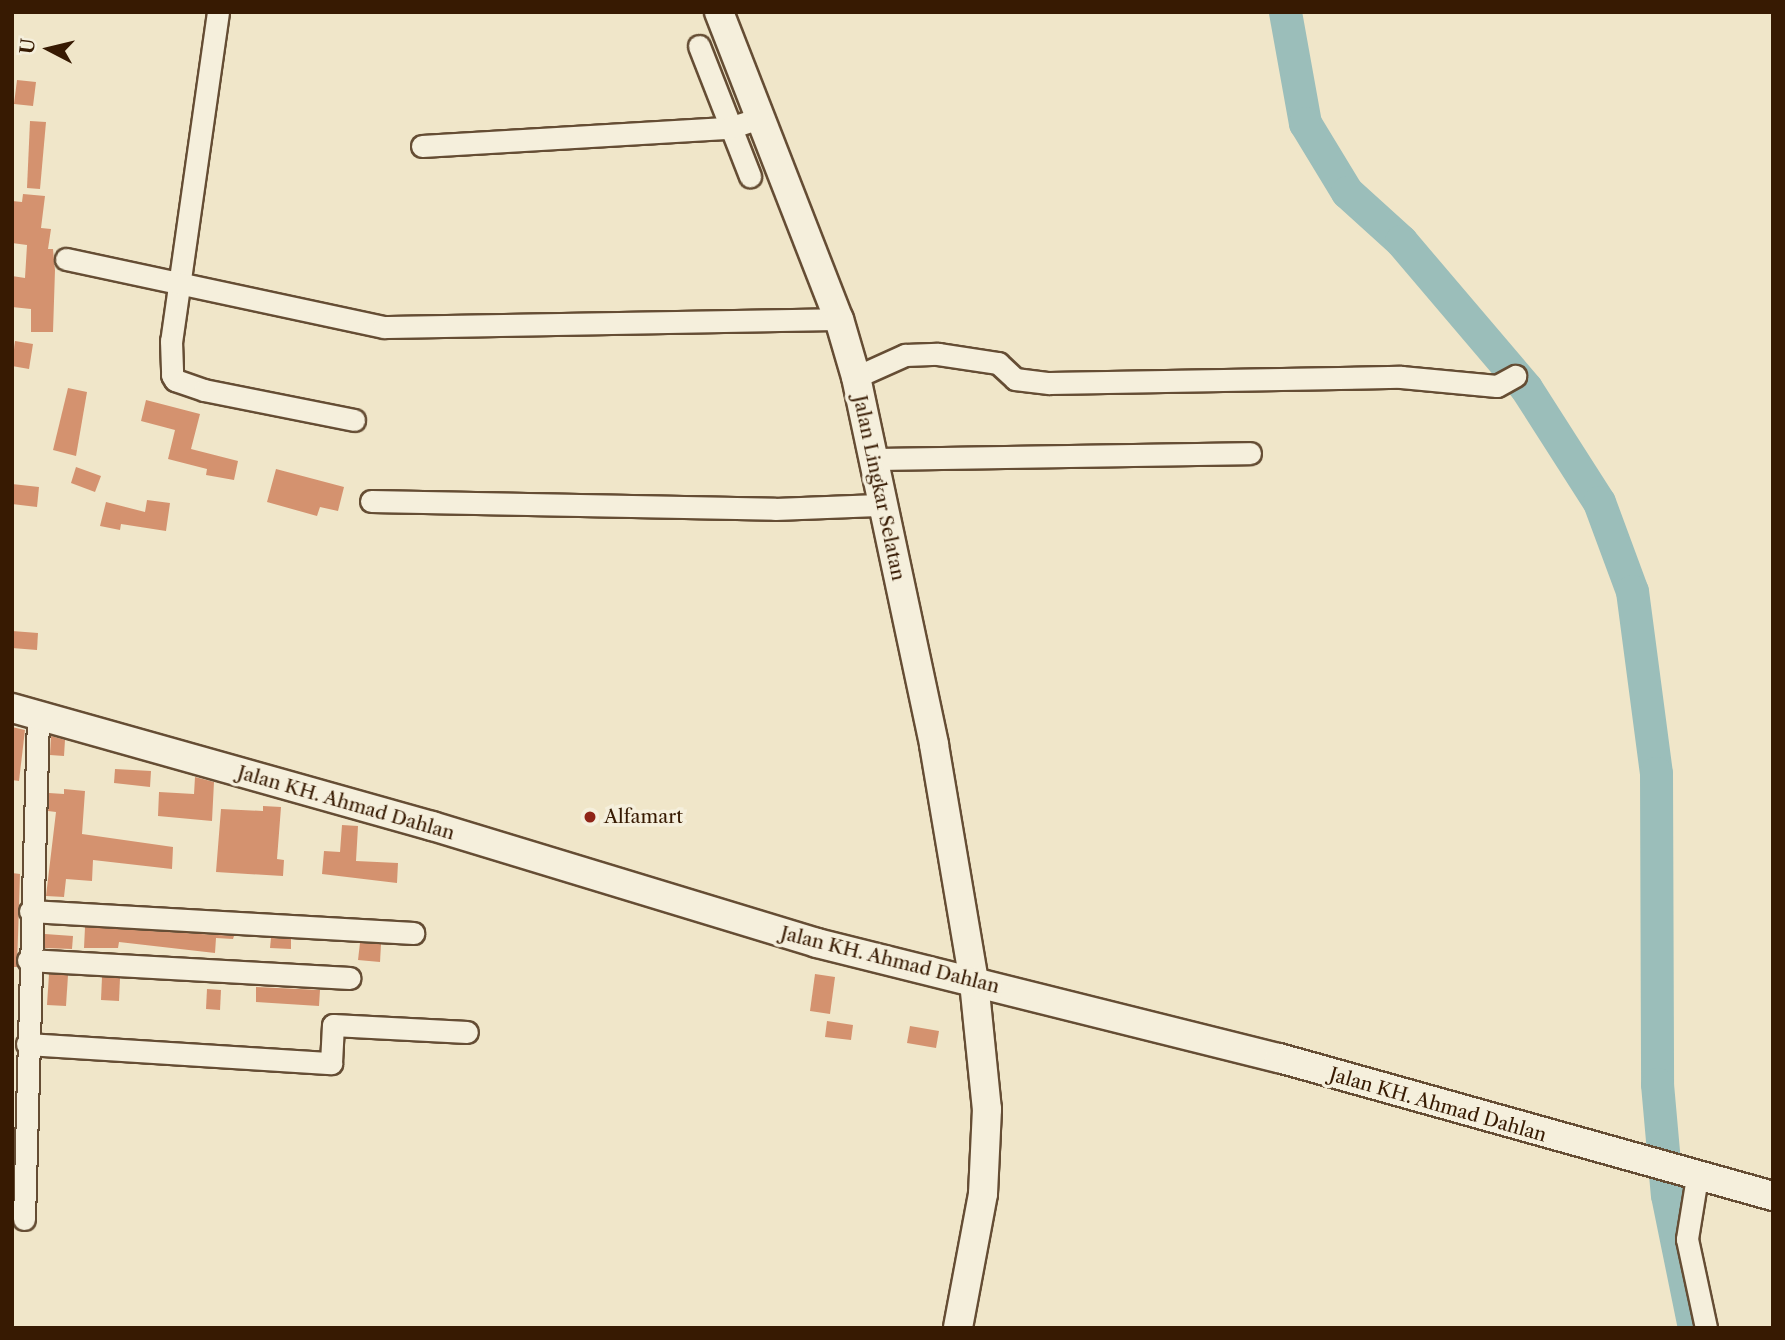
<!DOCTYPE html>
<style>
body{margin:0}
#map{position:relative;width:1785px;height:1340px;overflow:hidden;background:#f0e6c9;font-family:"Libre Caslon Text",serif}
div>[style]{position:absolute}
.river>*{height:33px;margin:-16.5px;padding:0 16.5px;transform-origin:16.5px;border-radius:16.5px;background:#9bbeba}
.building>*{inset:0;background:#d4926f}
.roads{filter:drop-shadow(2px 0 #654d34) drop-shadow(-2px 0 #654d34) drop-shadow(0 2px #654d34) drop-shadow(0 -2px #654d34)}
.street>*{height:21px;margin:-10.5px;padding:0 10.5px;transform-origin:10.5px;border-radius:10.5px;background:#f5efdc}
.secondary>*{height:28px;margin:-14px;padding:0 14px;transform-origin:14px;border-radius:14px;background:#f5efdc}
.dots>*{width:19px;height:19px;translate:-50% -50%;box-sizing:border-box;border:4px solid #f5efdc;border-radius:50%}
span{translate:-50% -50%;white-space:nowrap;text-align:center;line-height:1.15;-webkit-text-stroke:7px #f5efdc;paint-order:stroke}
.street-label{font-size:19px;color:#371a02}
.poi-label{font-size:19px;color:#371a02}
.left{translate:0 -50%;text-align:left}
.frame{position:absolute;inset:0;border:14px solid #371a02;pointer-events:none}
.north{position:absolute;left:14px;top:14px;width:70px;height:70px;-webkit-text-stroke:5px #f5efdc;paint-order:stroke;rotate:277deg;font-size:19px;font-weight:700;line-height:28px;text-align:center;color:#371a02}
.north::after{content:'';display:block;margin:auto;width:24px;height:32px;background:#371a02;clip-path:polygon(50% 0,100% 100%,50% 72%,0 100%)}
</style>
<div id="map">
<div class="river">
<div style="left:1285px;top:12px;width:113px;rotate:79.8deg"></div>
<div style="left:1305px;top:123px;width:81px;rotate:58.7deg"></div>
<div style="left:1347px;top:192px;width:73px;rotate:42.2deg"></div>
<div style="left:1401px;top:241px;width:193px;rotate:49.6deg"></div>
<div style="left:1526px;top:388px;width:135px;rotate:57.4deg"></div>
<div style="left:1599px;top:502px;width:95px;rotate:69.7deg"></div>
<div style="left:1632px;top:591px;width:184px;rotate:82.5deg"></div>
<div style="left:1656px;top:773px;width:311px;rotate:89.8deg"></div>
<div style="left:1657px;top:1084px;width:111px;rotate:84.9deg"></div>
<div style="left:1667px;top:1195px;width:136px;rotate:78.5deg"></div>
</div>
<div class="building">
<div style="clip-path:polygon(17px 80px,36px 82px,33px 106px,14px 104px)"></div>
<div style="clip-path:polygon(30px 121px,46px 122px,40px 189px,27px 188px)"></div>
<div style="clip-path:polygon(23px 194px,45px 196px,41px 228px,51px 229px,48px 249px,53px 249px,55px 270px,53px 332px,31px 332px,31px 309px,12px 307px,12px 276px,25px 278px,27px 245px,12px 243px,12px 201px,22px 202px)"></div>
<div style="clip-path:polygon(15px 341px,33px 344px,29px 369px,12px 366px)"></div>
<div style="clip-path:polygon(68px 388px,87px 392px,76px 456px,53px 450px)"></div>
<div style="clip-path:polygon(146px 400px,200px 414px,191px 449px,238px 461px,234px 480px,206px 475px,207px 469px,168px 459px,175px 430px,141px 421px)"></div>
<div style="clip-path:polygon(76px 467px,101px 476px,95px 492px,71px 483px)"></div>
<div style="clip-path:polygon(276px 469px,344px 487px,338px 511px,320px 507px,317px 516px,267px 502px)"></div>
<div style="clip-path:polygon(12px 484px,39px 487px,37px 507px,12px 504px)"></div>
<div style="clip-path:polygon(147px 500px,170px 503px,166px 531px,121px 524px,120px 530px,100px 526px,106px 502px,145px 512px)"></div>
<div style="clip-path:polygon(12px 631px,38px 633px,37px 650px,12px 648px)"></div>
<div style="clip-path:polygon(12px 727px,25px 730px,19px 781px,12px 780px)"></div>
<div style="clip-path:polygon(51px 736px,65px 740px,64px 756px,50px 755px)"></div>
<div style="clip-path:polygon(115px 769px,151px 771px,150px 787px,114px 783px)"></div>
<div style="clip-path:polygon(195px 777px,214px 782px,212px 821px,158px 816px,159px 792px,194px 794px)"></div>
<div style="clip-path:polygon(64px 789px,85px 791px,82px 834px,173px 847px,172px 869px,93px 860px,92px 881px,66px 879px,64px 897px,46px 896px,56px 812px,48px 811px,49px 793px,64px 794px)"></div>
<div style="clip-path:polygon(263px 806px,281px 807px,277px 859px,284px 860px,283px 876px,216px 872px,221px 809px,263px 811px)"></div>
<div style="clip-path:polygon(342px 825px,358px 826px,356px 861px,398px 863px,397px 883px,322px 874px,324px 851px,340px 852px)"></div>
<div style="clip-path:polygon(12px 873px,20px 874px,17px 967px,12px 967px)"></div>
<div style="clip-path:polygon(85px 927px,234px 936px,233px 939px,216px 938px,215px 953px,119px 942px,118px 948px,84px 948px)"></div>
<div style="clip-path:polygon(45px 934px,73px 936px,72px 949px,45px 948px)"></div>
<div style="clip-path:polygon(271px 938px,291px 939px,291px 949px,270px 948px)"></div>
<div style="clip-path:polygon(360px 943px,381px 944px,380px 962px,358px 960px)"></div>
<div style="clip-path:polygon(49px 974px,68px 975px,66px 1006px,47px 1005px)"></div>
<div style="clip-path:polygon(815px 974px,835px 977px,830px 1014px,810px 1011px)"></div>
<div style="clip-path:polygon(102px 977px,120px 978px,119px 1001px,101px 1000px)"></div>
<div style="clip-path:polygon(256px 987px,320px 990px,319px 1006px,256px 1002px)"></div>
<div style="clip-path:polygon(207px 989px,221px 990px,220px 1010px,206px 1009px)"></div>
<div style="clip-path:polygon(827px 1021px,853px 1025px,851px 1040px,825px 1037px)"></div>
<div style="clip-path:polygon(910px 1026px,939px 1031px,936px 1048px,907px 1043px)"></div>
</div>
<div class="roads">
<div class="street">
<div style="left:218px;top:12px;width:332px;rotate:98.1deg"></div>
<div style="left:171px;top:341px;width:34px;rotate:88deg"></div>
<div style="left:172px;top:375px;width:6px;rotate:59deg"></div>
<div style="left:175px;top:380px;width:31px;rotate:19deg"></div>
<div style="left:204px;top:390px;width:153px;rotate:11.3deg"></div>
<div style="left:699px;top:46px;width:140px;rotate:68.6deg"></div>
<div style="left:422px;top:146px;width:308px;rotate:-3.4deg"></div>
<div style="left:729px;top:128px;width:32px;rotate:-18deg"></div>
<div style="left:66px;top:259px;width:325px;rotate:12.1deg"></div>
<div style="left:384px;top:327px;width:455px;rotate:-1deg"></div>
<div style="left:856px;top:377px;width:54px;rotate:-24.2deg"></div>
<div style="left:905px;top:355px;width:33px;rotate:-2deg"></div>
<div style="left:938px;top:354px;width:61px;rotate:8.5deg"></div>
<div style="left:998px;top:363px;width:23px;rotate:43deg"></div>
<div style="left:1015px;top:379px;width:34px;rotate:7deg"></div>
<div style="left:1049px;top:383px;width:352px;rotate:-1deg"></div>
<div style="left:1401px;top:377px;width:96px;rotate:5.4deg"></div>
<div style="left:1497px;top:386px;width:21px;rotate:-29deg"></div>
<div style="left:872px;top:459px;width:378px;rotate:-0.9deg"></div>
<div style="left:371px;top:501px;width:404px;rotate:1.1deg"></div>
<div style="left:775px;top:509px;width:106px;rotate:-2.2deg"></div>
<div style="left:30px;top:911px;width:384px;rotate:3.3deg"></div>
<div style="left:28px;top:960px;width:322px;rotate:3.2deg"></div>
<div style="left:27px;top:1044px;width:305px;rotate:3.6deg"></div>
<div style="left:331px;top:1063px;width:38px;rotate:-87deg"></div>
<div style="left:333px;top:1025px;width:134px;rotate:3deg"></div>
<div style="left:1697px;top:1177px;width:63px;rotate:99.2deg"></div>
<div style="left:1687px;top:1239px;width:91px;rotate:77.9deg"></div>
<div style="left:24px;top:1219px;width:502px;rotate:-88.4deg"></div>
</div>
<div class="secondary">
<div style="left:719px;top:12px;width:330px;rotate:68.7deg"></div>
<div style="left:839px;top:319px;width:60px;rotate:73.7deg"></div>
<div style="left:856px;top:377px;width:376px;rotate:78deg"></div>
<div style="left:934px;top:745px;width:240px;rotate:80.4deg"></div>
<div style="left:974px;top:982px;width:128px;rotate:84.2deg"></div>
<div style="left:987px;top:1109px;width:85px;rotate:92.7deg"></div>
<div style="left:983px;top:1194px;width:136px;rotate:100.6deg"></div>
<div style="left:12px;top:708px;width:436px;rotate:15.7deg"></div>
<div style="left:432px;top:826px;width:402px;rotate:16.9deg"></div>
<div style="left:817px;top:943px;width:476px;rotate:14deg"></div>
<div style="left:1279px;top:1058px;width:513px;rotate:15.61deg"></div>
</div>
</div>
<div class="dots">
<div style="left:590px;top:817px;background:#8f2418"></div>
</div>
<div class="street-label">
<span style="left:879px;top:488px;rotate:78deg">Jalan Lingkar Selatan</span>
<span style="left:346px;top:803px;rotate:16deg">Jalan KH. Ahmad Dahlan</span>
<span style="left:890px;top:960px;rotate:14deg">Jalan KH. Ahmad Dahlan</span>
<span style="left:1438px;top:1105px;rotate:16deg">Jalan KH. Ahmad Dahlan</span>
</div>
<div class="poi-label">
<span class="left" style="left:604px;top:817px">Alfamart</span>
</div>
<div class="frame"></div>
<div class="north">U</div>
</div>
